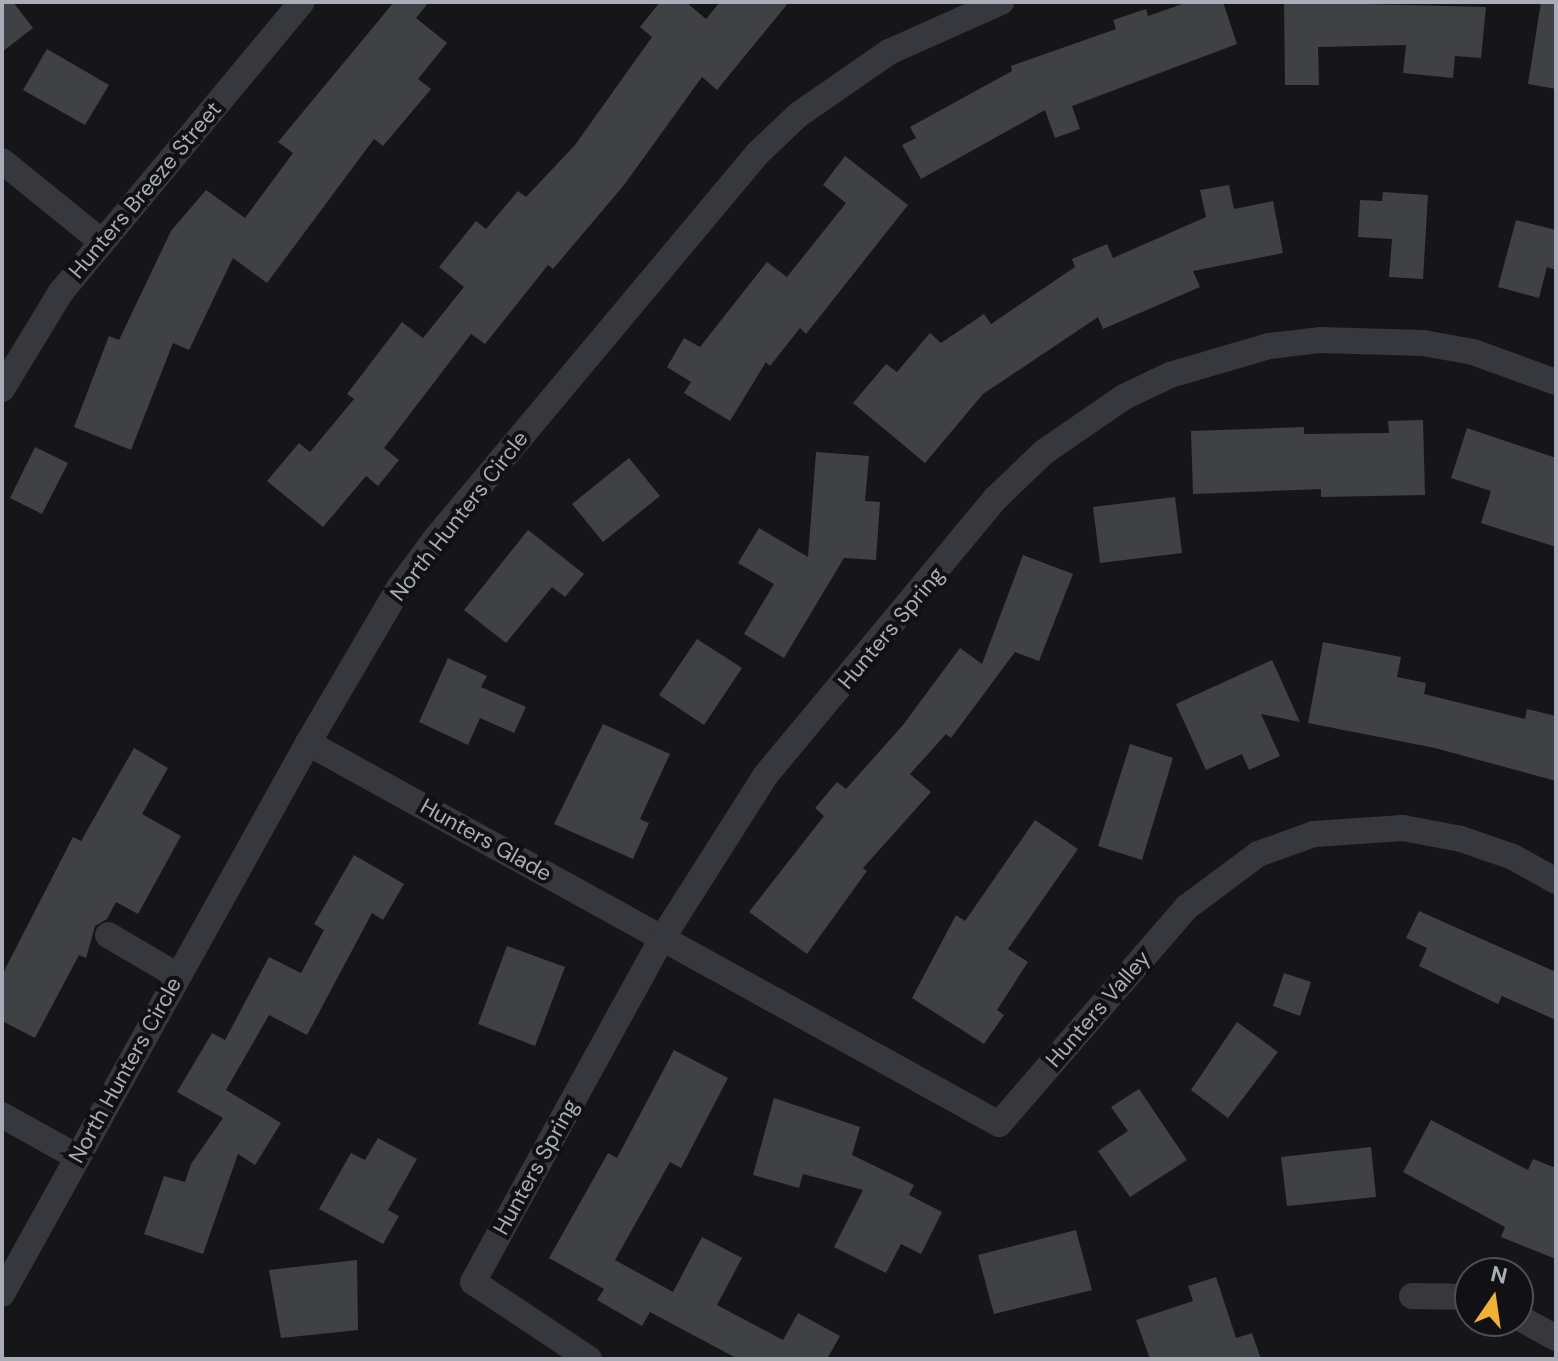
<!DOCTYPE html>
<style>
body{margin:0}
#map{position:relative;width:1558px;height:1361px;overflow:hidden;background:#161618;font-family:"DM Sans",sans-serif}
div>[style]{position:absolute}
.building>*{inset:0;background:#404145}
.minor>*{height:26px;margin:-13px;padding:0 13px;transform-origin:13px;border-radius:13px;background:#37383d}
span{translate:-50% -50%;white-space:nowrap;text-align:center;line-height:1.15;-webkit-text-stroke:8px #111113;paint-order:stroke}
.street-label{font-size:22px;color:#a8adb8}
.frame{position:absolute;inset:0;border:4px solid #a8adb8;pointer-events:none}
.north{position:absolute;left:1454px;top:1257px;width:80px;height:80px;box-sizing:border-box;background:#111113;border:2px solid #4d4f55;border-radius:50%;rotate:13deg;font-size:22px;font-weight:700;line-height:32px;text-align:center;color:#a8adb8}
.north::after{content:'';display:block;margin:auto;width:28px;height:36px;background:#f2b134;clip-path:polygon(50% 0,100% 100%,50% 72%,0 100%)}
</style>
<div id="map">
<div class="building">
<div style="clip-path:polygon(2px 2px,13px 2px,33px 28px,2px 52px)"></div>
<div style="clip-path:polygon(394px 2px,429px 2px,416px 18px,447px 43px,418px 79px,431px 89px,383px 146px,374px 139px,267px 283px,233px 258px,189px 350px,173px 343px,131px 450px,74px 427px,109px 336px,119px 340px,171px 231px,206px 190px,245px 218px,293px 153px,278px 142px)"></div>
<div style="clip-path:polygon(660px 2px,686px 2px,706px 19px,720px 2px,789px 2px,717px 90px,702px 77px,624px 185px,553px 269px,548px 265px,485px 344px,471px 334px,384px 448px,399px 460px,378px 486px,366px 476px,323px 527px,267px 481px,299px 443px,310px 452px,354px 399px,347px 394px,402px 322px,423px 338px,464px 287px,439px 267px,476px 221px,486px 229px,518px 191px,526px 197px,575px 145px,652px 37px,640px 27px)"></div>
<div style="clip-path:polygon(1188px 2px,1223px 2px,1237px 44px,1072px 106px,1080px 129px,1055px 138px,1045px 110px,921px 179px,902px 145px,916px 138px,910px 127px,1012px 71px,1011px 66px,1116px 29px,1113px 20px,1146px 9px,1148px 16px)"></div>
<div style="clip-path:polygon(1284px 2px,1486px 7px,1481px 58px,1455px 56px,1453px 78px,1403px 73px,1406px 45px,1318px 47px,1319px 85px,1285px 85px)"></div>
<div style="clip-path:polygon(1541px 2px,1556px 2px,1556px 89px,1528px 84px)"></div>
<div style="clip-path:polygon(47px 49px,109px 85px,85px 125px,23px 90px)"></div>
<div style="clip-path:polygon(845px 156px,908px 205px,806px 334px,800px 328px,770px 366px,766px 362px,730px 421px,684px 393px,691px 382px,667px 367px,684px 338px,700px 347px,767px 262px,787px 277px,846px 203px,823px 185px)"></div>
<div style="clip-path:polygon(1229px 185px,1234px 209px,1273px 201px,1283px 253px,1193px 271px,1200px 287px,1103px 329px,1098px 317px,983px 394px,925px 463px,853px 403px,886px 364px,897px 372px,930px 333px,941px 343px,984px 314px,991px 324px,1075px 267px,1072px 259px,1107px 244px,1113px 258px,1206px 217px,1200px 190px)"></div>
<div style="clip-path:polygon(1383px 192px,1428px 195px,1423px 279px,1389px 277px,1392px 239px,1358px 237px,1360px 200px,1382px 201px)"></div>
<div style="clip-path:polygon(1516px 220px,1556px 230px,1556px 270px,1547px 267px,1539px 298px,1498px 287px)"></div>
<div style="clip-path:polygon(1423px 420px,1425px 495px,1321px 497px,1321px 489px,1193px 494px,1191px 431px,1304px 427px,1304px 434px,1389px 433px,1388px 421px)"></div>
<div style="clip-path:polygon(1467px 428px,1556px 458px,1556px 547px,1481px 523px,1491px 491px,1451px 478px)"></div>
<div style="clip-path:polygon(35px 447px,68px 463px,42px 514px,10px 498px)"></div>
<div style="clip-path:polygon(816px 452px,869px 456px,865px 501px,880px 502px,876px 560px,844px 558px,784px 658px,744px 634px,774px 584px,738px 563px,759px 528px,808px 557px)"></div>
<div style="clip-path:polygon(629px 458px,660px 496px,603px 542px,572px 504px)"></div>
<div style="clip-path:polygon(1175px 497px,1182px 553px,1100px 563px,1093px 507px)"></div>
<div style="clip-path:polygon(528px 530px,584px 574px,565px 597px,552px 587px,506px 643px,464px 610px)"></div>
<div style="clip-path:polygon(1023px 555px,1073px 574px,1039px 661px,1015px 652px,951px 738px,946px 734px,910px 774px,931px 792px,863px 868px,867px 871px,807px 954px,749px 912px,824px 816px,815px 808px,837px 782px,846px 789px,903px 725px,960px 648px,982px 664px)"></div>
<div style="clip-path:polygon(697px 639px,742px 668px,704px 725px,659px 695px)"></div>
<div style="clip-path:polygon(1323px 642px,1401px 657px,1397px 677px,1426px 683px,1424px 694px,1525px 719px,1527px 709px,1556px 716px,1556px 781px,1435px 748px,1308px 723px)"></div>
<div style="clip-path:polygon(448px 658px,487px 676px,481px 687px,526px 707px,514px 733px,480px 718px,468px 745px,419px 722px)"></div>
<div style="clip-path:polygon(1272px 660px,1300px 722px,1261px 714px,1280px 756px,1249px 770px,1242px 754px,1206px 770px,1176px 704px)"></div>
<div style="clip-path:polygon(603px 724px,670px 754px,640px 819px,649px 823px,633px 859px,554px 824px)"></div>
<div style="clip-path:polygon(1130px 744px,1173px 758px,1142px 860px,1098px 846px)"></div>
<div style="clip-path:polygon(134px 748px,168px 768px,142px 814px,181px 836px,138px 914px,116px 902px,107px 919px,95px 926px,86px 958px,79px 955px,35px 1038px,2px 1021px,2px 975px,73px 837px,81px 841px)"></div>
<div style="clip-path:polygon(1035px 820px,1078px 849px,1008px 949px,1028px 962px,997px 1010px,1004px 1015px,984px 1044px,912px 998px,956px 915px,965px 921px)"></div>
<div style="clip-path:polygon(354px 855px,404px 884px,383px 920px,372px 913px,307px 1035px,269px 1015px,226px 1090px,281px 1123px,255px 1165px,238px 1154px,203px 1254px,144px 1234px,164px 1176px,185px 1182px,191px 1164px,223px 1118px,177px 1092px,212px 1033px,225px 1040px,269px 957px,301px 973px,324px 930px,314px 924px)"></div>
<div style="clip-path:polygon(1419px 911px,1556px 972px,1556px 1020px,1502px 996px,1498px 1004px,1419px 966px,1427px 948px,1406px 938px)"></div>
<div style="clip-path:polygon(507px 946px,565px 967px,535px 1046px,478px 1024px)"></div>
<div style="clip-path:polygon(1284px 973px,1311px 982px,1300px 1016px,1273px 1006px)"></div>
<div style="clip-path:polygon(1237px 1022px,1278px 1052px,1228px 1118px,1191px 1090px)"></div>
<div style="clip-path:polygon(674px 1050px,728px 1078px,681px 1168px,670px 1162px,615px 1260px,673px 1292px,702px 1237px,742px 1258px,717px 1305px,783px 1340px,798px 1313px,840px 1336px,827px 1359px,738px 1359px,650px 1312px,642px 1326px,597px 1300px,604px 1289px,549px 1258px,608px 1153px,617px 1158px)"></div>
<div style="clip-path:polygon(1139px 1089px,1187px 1160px,1130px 1197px,1098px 1151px,1128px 1131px,1111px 1107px)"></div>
<div style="clip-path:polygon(774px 1098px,860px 1127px,852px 1155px,914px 1185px,909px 1195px,942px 1212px,921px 1254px,901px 1244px,886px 1273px,834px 1247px,863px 1190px,803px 1174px,799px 1188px,753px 1175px)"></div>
<div style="clip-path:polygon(1431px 1120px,1528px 1170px,1533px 1159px,1556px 1168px,1556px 1259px,1501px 1237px,1505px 1227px,1403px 1172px)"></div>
<div style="clip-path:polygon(378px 1138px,417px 1159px,388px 1210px,399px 1216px,383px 1244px,319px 1209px,351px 1153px,365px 1160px)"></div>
<div style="clip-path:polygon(1371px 1147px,1376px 1197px,1287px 1206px,1281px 1157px)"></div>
<div style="clip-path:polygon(1076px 1230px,1092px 1290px,994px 1314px,978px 1255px)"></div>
<div style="clip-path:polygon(357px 1260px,358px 1330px,281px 1338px,269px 1270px)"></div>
<div style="clip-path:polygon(1216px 1277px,1236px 1338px,1252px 1333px,1261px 1359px,1150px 1359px,1136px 1320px,1193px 1301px,1188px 1286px)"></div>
</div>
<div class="minor">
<div style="left:2px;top:161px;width:129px;rotate:39deg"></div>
<div style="left:2px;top:389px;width:114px;rotate:-58.7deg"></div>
<div style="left:61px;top:292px;width:377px;rotate:-50.3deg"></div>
<div style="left:308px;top:743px;width:789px;rotate:28.87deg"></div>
<div style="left:999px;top:1124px;width:287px;rotate:-49.1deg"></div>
<div style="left:1187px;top:907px;width:89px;rotate:-36.7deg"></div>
<div style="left:1258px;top:854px;width:59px;rotate:-19.7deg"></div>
<div style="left:1314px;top:834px;width:89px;rotate:-3.9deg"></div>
<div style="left:1403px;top:828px;width:59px;rotate:10.7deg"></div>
<div style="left:1461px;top:839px;width:55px;rotate:19.1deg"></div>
<div style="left:1513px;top:857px;width:49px;rotate:29.2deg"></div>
<div style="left:108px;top:935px;width:81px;rotate:30.4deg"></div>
<div style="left:2px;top:1115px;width:86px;rotate:29.2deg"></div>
<div style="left:2px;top:1294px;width:630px;rotate:-60.95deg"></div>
<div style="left:308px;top:743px;width:180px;rotate:-59.6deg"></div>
<div style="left:399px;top:588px;width:62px;rotate:-53.5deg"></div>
<div style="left:436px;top:538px;width:502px;rotate:-50.09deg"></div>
<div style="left:758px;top:153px;width:55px;rotate:-43.5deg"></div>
<div style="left:798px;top:115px;width:111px;rotate:-34.7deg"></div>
<div style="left:889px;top:52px;width:123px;rotate:-24.1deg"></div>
<div style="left:1412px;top:1296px;width:58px;rotate:1deg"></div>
<div style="left:1518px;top:1317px;width:43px;rotate:28.9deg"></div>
<div style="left:589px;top:1359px;width:139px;rotate:-146.4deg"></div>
<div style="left:473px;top:1282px;width:394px;rotate:-61.2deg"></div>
<div style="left:663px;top:937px;width:191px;rotate:-57.6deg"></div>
<div style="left:765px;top:776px;width:361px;rotate:-50.3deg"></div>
<div style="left:996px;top:498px;width:66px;rotate:-43.8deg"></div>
<div style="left:1044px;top:452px;width:97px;rotate:-34.5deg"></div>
<div style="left:1124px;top:397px;width:51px;rotate:-25.6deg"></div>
<div style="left:1170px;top:375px;width:103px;rotate:-16.3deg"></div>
<div style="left:1269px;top:346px;width:51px;rotate:-6.7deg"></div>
<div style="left:1320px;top:340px;width:103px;rotate:1.7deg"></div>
<div style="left:1423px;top:343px;width:51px;rotate:10.2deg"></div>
<div style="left:1473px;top:352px;width:88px;rotate:19.9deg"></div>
</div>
<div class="street-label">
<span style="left:145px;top:190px;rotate:-50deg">Hunters Breeze Street</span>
<span style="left:459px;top:516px;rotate:-52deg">North Hunters Circle</span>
<span style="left:891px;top:628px;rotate:-50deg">Hunters Spring</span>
<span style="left:486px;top:840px;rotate:29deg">Hunters Glade</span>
<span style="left:1098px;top:1009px;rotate:-49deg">Hunters Valley</span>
<span style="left:125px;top:1070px;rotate:-61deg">North Hunters Circle</span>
<span style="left:536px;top:1167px;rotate:-61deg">Hunters Spring</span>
</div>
<div class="frame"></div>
<div class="north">N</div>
</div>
